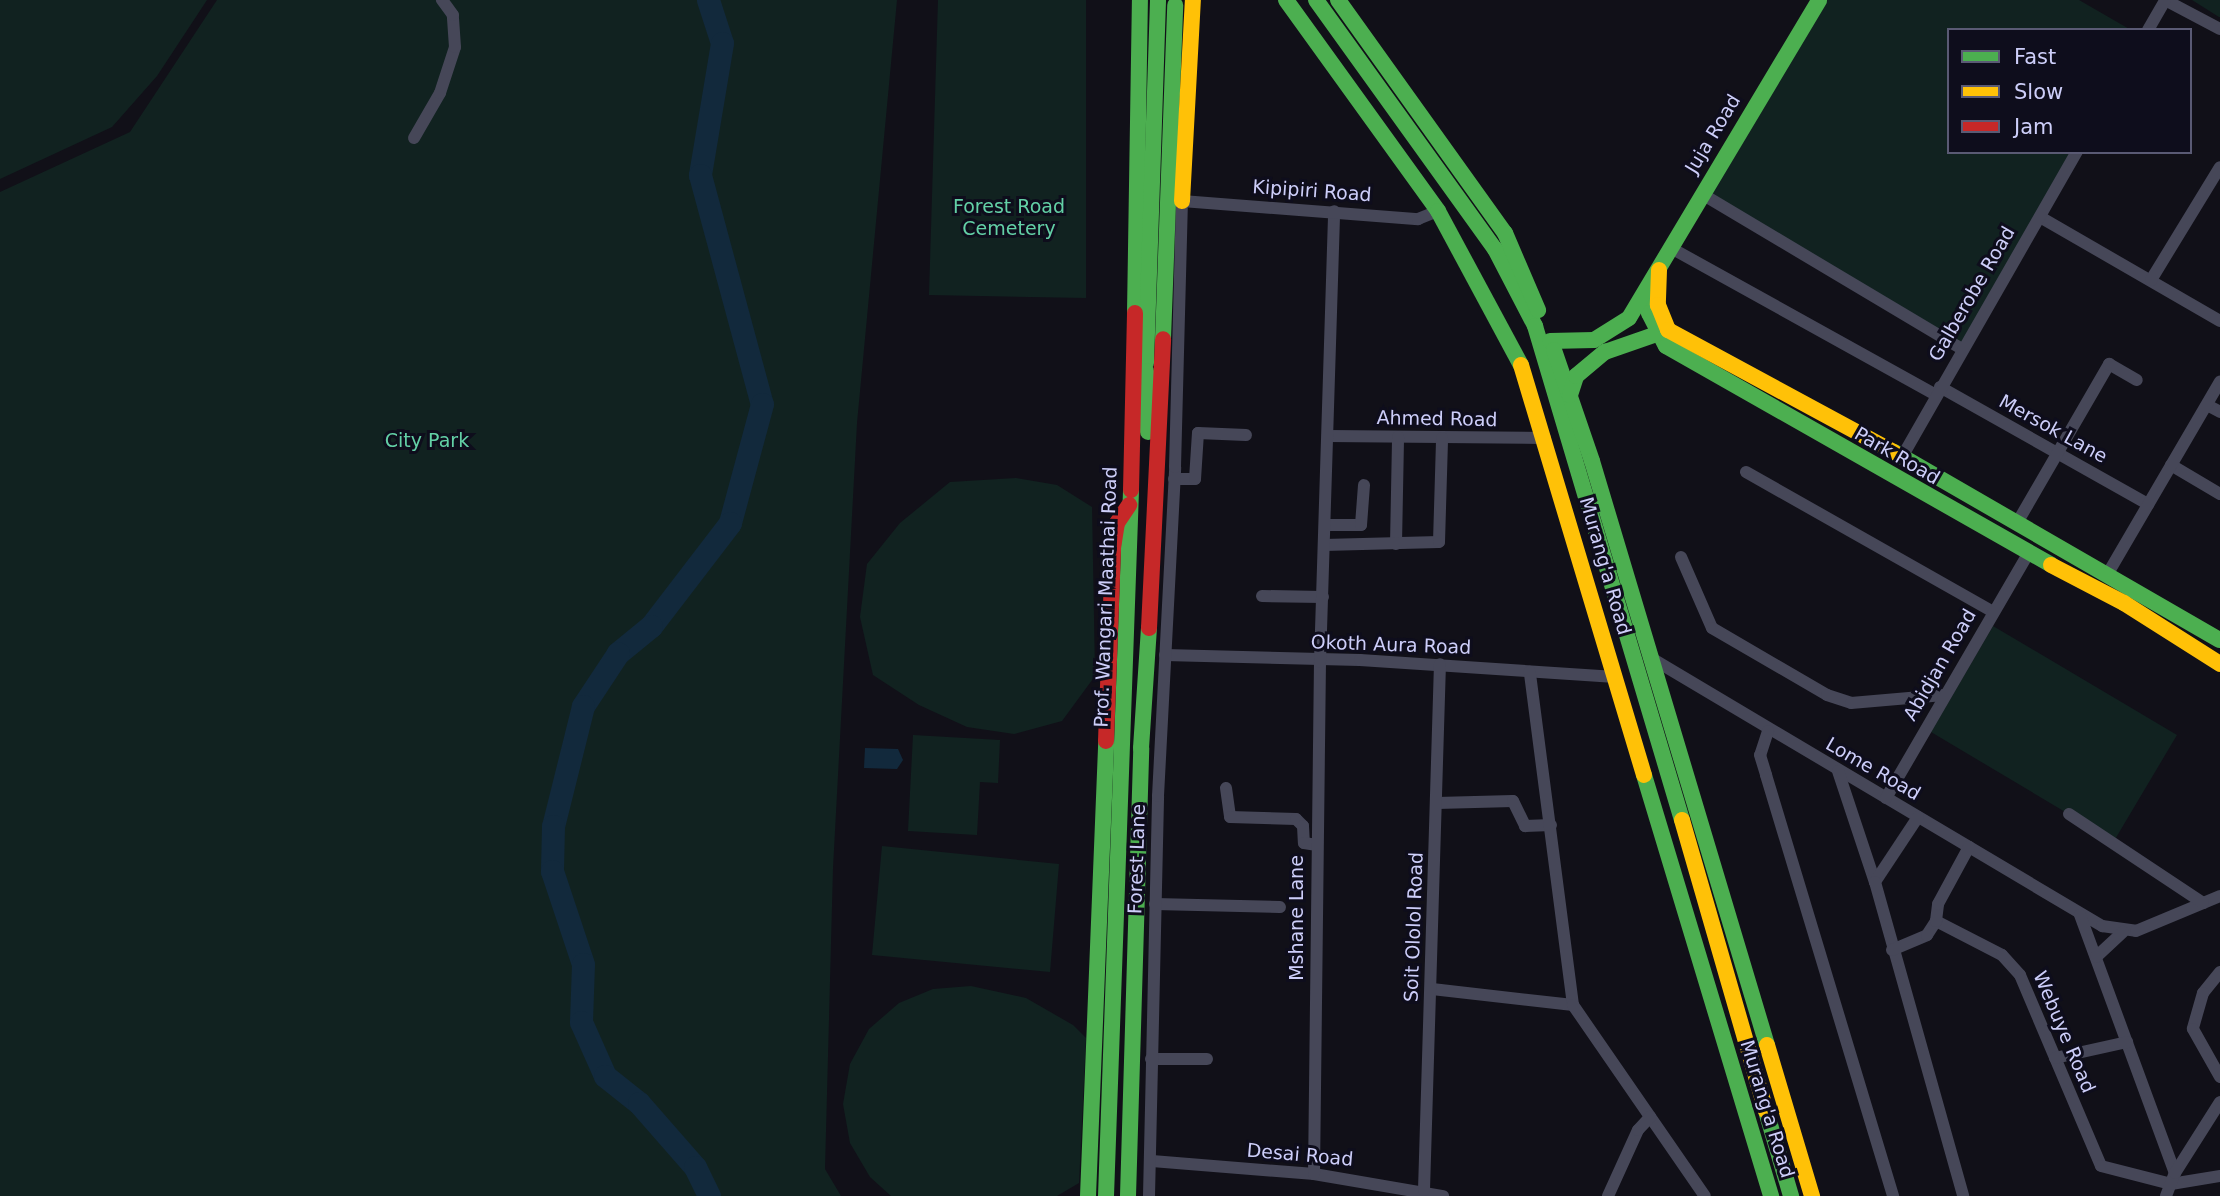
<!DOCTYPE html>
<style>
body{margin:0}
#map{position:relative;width:2220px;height:1196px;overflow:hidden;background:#111018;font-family:"DejaVu Sans",sans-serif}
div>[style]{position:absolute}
.green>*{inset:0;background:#112220}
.water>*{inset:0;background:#12293c}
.river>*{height:23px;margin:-11.5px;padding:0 11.5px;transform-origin:11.5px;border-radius:11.5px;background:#12293c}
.street>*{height:12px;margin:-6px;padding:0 6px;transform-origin:6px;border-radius:6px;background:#464758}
.fast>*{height:16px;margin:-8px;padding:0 8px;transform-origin:8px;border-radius:8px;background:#4caf50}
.slow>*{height:16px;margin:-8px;padding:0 8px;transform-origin:8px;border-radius:8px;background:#ffc107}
.jam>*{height:16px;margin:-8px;padding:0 8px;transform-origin:8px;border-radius:8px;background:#c62828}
span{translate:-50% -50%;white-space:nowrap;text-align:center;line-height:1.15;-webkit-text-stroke:6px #0e0d1c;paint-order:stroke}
.street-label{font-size:19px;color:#cdcef9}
.park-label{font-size:19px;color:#63d0a6}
.legend{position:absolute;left:1947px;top:28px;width:245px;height:126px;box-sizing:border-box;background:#0e0d1c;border:2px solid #5a5a74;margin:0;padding:9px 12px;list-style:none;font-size:21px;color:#cdcef9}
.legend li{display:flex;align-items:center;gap:14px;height:35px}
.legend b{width:35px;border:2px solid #5a5a74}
</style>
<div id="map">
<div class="green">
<div style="clip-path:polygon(0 0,207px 0,157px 76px,112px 127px,0 179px)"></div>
<div style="clip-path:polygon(217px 0,897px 0,857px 423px,833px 868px,825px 1169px,841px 1196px,0 1196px,0 192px,130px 132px)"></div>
<div style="clip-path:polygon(938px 0,1086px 0,1086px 298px,929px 295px)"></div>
<div style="clip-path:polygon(1819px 0,2079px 0,2131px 30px,1949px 30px,1949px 152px,2077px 152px,1962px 349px,1702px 194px)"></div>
<div style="clip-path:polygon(2192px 0,2220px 0,2220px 17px,2219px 17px)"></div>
<div style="clip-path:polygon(1016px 478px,1057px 485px,1092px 507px,1095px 676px,1062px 721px,1014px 734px,967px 727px,919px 705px,873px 675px,860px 617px,867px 564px,900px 523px,950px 482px)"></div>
<div style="clip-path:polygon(1993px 626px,2177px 735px,2114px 841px,1931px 732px)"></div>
<div style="clip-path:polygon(913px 735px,1000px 740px,998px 783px,980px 782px,977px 835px,908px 831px)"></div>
<div style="clip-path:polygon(882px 846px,1059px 864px,1050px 972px,872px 955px)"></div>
<div style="clip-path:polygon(971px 986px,1026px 998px,1073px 1025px,1086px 1038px,1079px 1183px,1057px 1196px,891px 1196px,870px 1177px,850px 1143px,843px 1104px,850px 1064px,869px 1029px,899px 1003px,933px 989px)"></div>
</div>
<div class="water">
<div style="clip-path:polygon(865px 748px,898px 749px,903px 760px,897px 769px,864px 768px)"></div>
</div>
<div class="river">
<div style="left:708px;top:0;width:45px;rotate:72deg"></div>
<div style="left:722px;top:43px;width:134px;rotate:99.5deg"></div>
<div style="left:700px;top:175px;width:237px;rotate:74.9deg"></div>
<div style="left:762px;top:404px;width:123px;rotate:105.1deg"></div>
<div style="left:730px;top:523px;width:130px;rotate:127.5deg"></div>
<div style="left:651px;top:626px;width:43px;rotate:140.7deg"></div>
<div style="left:618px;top:653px;width:64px;rotate:123.4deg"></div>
<div style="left:583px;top:706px;width:124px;rotate:104deg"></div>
<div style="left:553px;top:826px;width:45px;rotate:91.3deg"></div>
<div style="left:552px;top:871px;width:98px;rotate:71.6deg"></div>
<div style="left:583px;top:964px;width:58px;rotate:92deg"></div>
<div style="left:581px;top:1022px;width:59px;rotate:66deg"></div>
<div style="left:605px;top:1076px;width:43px;rotate:38.5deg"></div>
<div style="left:639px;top:1103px;width:85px;rotate:48.8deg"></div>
<div style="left:695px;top:1167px;width:32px;rotate:64deg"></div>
</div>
<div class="street">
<div style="left:2165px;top:0;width:62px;rotate:27.8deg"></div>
<div style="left:2148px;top:30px;width:34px;rotate:-60deg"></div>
<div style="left:414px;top:138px;width:52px;rotate:-60deg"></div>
<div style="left:440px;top:93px;width:48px;rotate:-71.9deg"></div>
<div style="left:455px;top:47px;width:32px;rotate:-94deg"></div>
<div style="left:453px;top:15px;width:19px;rotate:-126deg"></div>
<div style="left:1702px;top:194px;width:303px;rotate:30.8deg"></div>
<div style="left:2040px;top:217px;width:208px;rotate:30deg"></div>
<div style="left:1671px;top:248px;width:303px;rotate:29deg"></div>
<div style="left:2151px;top:280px;width:132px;rotate:-58.6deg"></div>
<div style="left:1940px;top:387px;width:239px;rotate:29.4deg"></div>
<div style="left:2207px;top:405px;width:15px;rotate:28deg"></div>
<div style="left:1328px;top:436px;width:217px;rotate:0.5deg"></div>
<div style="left:1902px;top:457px;width:352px;rotate:-60.2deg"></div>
<div style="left:2171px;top:465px;width:57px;rotate:30.6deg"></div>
<div style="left:1746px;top:472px;width:284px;rotate:29.5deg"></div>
<div style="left:1174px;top:479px;width:21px"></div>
<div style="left:1195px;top:479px;width:46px;rotate:-86.3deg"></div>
<div style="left:1198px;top:433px;width:48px;rotate:2.4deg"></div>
<div style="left:2017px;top:523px;width:184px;rotate:-59.9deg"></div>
<div style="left:2109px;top:364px;width:32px;rotate:30deg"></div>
<div style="left:1325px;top:525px;width:36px"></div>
<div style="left:1361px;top:525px;width:40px;rotate:-85.7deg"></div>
<div style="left:1396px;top:544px;width:107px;rotate:-88.9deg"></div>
<div style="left:1324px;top:545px;width:115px;rotate:-1.5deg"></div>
<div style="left:1439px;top:542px;width:104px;rotate:-88.3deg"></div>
<div style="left:1681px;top:557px;width:77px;rotate:66.4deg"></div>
<div style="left:1712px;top:628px;width:133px;rotate:30.2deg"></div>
<div style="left:1827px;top:695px;width:25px;rotate:18deg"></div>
<div style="left:1851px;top:703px;width:93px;rotate:-4.9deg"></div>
<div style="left:2107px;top:575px;width:224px;rotate:-59.7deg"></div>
<div style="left:1262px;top:596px;width:61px;rotate:0.9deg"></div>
<div style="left:1165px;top:655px;width:195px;rotate:1.5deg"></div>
<div style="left:1360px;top:660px;width:256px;rotate:3.8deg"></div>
<div style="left:1651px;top:658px;width:525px;rotate:30.72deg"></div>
<div style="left:2102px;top:926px;width:34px;rotate:8deg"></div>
<div style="left:2136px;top:931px;width:91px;rotate:-22.6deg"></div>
<div style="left:1768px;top:731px;width:25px;rotate:108deg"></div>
<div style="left:1760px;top:755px;width:21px;rotate:73deg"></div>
<div style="left:1766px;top:775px;width:440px;rotate:73.2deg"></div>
<div style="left:1838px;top:771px;width:117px;rotate:71.6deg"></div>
<div style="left:1226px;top:788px;width:29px;rotate:82deg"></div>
<div style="left:1230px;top:817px;width:66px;rotate:1.7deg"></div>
<div style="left:1296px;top:819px;width:10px;rotate:45deg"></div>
<div style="left:1303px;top:826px;width:17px;rotate:87deg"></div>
<div style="left:1304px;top:843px;width:13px;rotate:9deg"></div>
<div style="left:1886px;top:798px;width:282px;rotate:-59.8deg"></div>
<div style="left:1437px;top:803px;width:76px;rotate:-1.5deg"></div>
<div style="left:1513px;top:801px;width:28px;rotate:64deg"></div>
<div style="left:1525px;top:826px;width:26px;rotate:-2deg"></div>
<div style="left:2069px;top:814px;width:161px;rotate:33.6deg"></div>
<div style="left:1918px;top:817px;width:78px;rotate:123.5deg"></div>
<div style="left:1875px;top:882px;width:326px;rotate:74.3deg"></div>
<div style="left:1155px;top:904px;width:125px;rotate:1.4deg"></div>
<div style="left:2080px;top:915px;width:275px;rotate:69.8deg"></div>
<div style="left:1936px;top:921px;width:74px;rotate:27.3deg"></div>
<div style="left:2002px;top:955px;width:27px;rotate:48deg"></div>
<div style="left:2020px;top:975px;width:207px;rotate:67deg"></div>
<div style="left:2101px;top:1166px;width:72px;rotate:14.4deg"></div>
<div style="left:2171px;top:1184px;width:50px;rotate:-9.3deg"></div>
<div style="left:1892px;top:950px;width:38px;rotate:-23deg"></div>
<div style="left:1927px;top:935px;width:17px;rotate:-57deg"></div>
<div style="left:1936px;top:921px;width:17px;rotate:-83deg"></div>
<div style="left:1938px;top:904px;width:65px;rotate:-61.5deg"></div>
<div style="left:2096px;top:957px;width:37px;rotate:-43deg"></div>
<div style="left:2220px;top:972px;width:27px;rotate:129deg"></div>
<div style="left:2203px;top:993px;width:37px;rotate:106deg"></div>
<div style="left:2193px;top:1029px;width:55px;rotate:60.6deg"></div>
<div style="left:1432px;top:989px;width:142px;rotate:6.5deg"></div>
<div style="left:1573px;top:1005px;width:336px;rotate:-97.4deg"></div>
<div style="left:1573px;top:1005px;width:232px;rotate:55.4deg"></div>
<div style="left:2055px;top:1058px;width:74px;rotate:-12.5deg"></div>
<div style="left:1151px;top:1059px;width:56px"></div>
<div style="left:1152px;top:1161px;width:163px;rotate:4.6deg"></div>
<div style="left:1314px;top:1174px;width:131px;rotate:9.7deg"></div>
<div style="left:1314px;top:1174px;width:512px;rotate:-89.33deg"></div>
<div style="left:1320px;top:662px;width:451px;rotate:-88.2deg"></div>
<div style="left:1424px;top:1190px;width:526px;rotate:-88.26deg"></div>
<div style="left:1149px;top:1196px;width:400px;rotate:-88.7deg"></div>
<div style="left:1158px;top:796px;width:329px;rotate:-87deg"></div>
<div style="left:1175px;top:467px;width:266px;rotate:-88.5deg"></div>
<div style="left:1182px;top:201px;width:237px;rotate:4.4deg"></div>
<div style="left:1418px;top:219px;width:22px;rotate:-22deg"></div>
<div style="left:1608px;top:1196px;width:72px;rotate:-65.6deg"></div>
<div style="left:1638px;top:1130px;width:18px;rotate:-47deg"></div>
<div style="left:2166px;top:1196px;width:25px;rotate:-69deg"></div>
<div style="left:2175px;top:1173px;width:84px;rotate:-57.6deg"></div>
</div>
<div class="fast">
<div style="left:1286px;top:0;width:260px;rotate:54.2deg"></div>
<div style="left:1438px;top:211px;width:175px;rotate:61.7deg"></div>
<div style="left:1316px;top:0;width:307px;rotate:54.3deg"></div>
<div style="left:1495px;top:249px;width:87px;rotate:62.5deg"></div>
<div style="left:1535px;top:326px;width:515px;rotate:73.43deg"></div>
<div style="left:1338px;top:0;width:287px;rotate:54.4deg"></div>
<div style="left:1505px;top:233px;width:84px;rotate:66.8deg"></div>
<div style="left:1647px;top:293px;width:20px;rotate:84deg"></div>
<div style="left:1649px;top:313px;width:37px;rotate:63deg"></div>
<div style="left:1666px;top:346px;width:443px;rotate:29.6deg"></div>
<div style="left:1135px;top:313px;width:313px;rotate:-89.1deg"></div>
<div style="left:1163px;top:339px;width:334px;rotate:-87.9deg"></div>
<div style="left:1550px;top:341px;width:44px;rotate:-1.3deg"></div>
<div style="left:1594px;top:340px;width:41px;rotate:-32.2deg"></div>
<div style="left:1629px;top:318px;width:370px;rotate:-59.1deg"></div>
<div style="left:1554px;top:350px;width:117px;rotate:71.1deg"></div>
<div style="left:1592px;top:461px;width:610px;rotate:73.32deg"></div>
<div style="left:1146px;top:363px;width:363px;rotate:-88.1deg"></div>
<div style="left:1146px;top:371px;width:61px;rotate:88.1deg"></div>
<div style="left:1570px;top:395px;width:20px;rotate:-72deg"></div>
<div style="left:1576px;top:376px;width:38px;rotate:-40deg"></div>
<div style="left:1605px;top:352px;width:67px;rotate:-19.2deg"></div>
<div style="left:1894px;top:452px;width:376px;rotate:30deg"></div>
<div style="left:1644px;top:775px;width:440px;rotate:73.2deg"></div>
<div style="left:1766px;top:1111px;width:89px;rotate:73.6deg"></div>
<div style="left:1088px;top:1196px;width:455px;rotate:-87.7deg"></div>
<div style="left:1106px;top:1196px;width:706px;rotate:-87.97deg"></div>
<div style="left:1128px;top:1196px;width:448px;rotate:-88.3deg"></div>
<div style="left:1141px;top:748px;width:120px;rotate:-86.2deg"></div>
</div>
<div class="slow">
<div style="left:1182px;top:201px;width:201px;rotate:-86.9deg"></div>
<div style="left:1659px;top:270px;width:35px;rotate:92deg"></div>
<div style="left:1658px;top:305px;width:27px;rotate:68deg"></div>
<div style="left:1668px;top:330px;width:257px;rotate:28.4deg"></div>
<div style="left:1521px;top:365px;width:428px;rotate:73.3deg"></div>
<div style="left:2051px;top:565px;width:82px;rotate:27.5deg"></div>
<div style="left:2124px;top:603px;width:114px;rotate:32.4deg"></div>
<div style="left:1682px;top:820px;width:303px;rotate:73.9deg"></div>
<div style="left:1767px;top:1045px;width:158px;rotate:73.4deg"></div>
</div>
<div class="jam">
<div style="left:1131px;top:490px;width:177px;rotate:-88.7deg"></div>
<div style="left:1149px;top:628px;width:289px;rotate:-87.2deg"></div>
<div style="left:1106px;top:741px;width:193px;rotate:-87.9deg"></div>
<div style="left:1113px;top:548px;width:25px;rotate:-81deg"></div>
<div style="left:1117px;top:523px;width:22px;rotate:-56deg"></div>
</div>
<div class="street-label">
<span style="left:1713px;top:134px;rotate:-59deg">Juja Road</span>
<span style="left:1312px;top:191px;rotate:4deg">Kipipiri Road</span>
<span style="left:1972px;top:294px;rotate:-60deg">Galberobe Road</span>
<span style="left:1437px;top:419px;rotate:1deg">Ahmed Road</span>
<span style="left:2053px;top:429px;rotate:29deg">Mersok Lane</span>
<span style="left:1897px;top:456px;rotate:30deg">Park Road</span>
<span style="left:1605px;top:566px;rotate:74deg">Murang'a Road</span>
<span style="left:1106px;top:597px;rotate:-88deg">Prof. Wangari Maathai Road</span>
<span style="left:1391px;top:645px;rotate:2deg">Okoth Aura Road</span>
<span style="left:1940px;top:665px;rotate:-60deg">Abidjan Road</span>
<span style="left:1873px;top:769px;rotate:30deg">Lome Road</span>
<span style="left:1137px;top:859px;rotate:-88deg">Forest Lane</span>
<span style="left:1297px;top:918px;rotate:-90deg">Mshane Lane</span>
<span style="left:1414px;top:927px;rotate:-88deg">Soit Ololol Road</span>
<span style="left:2064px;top:1032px;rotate:67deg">Webuye Road</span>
<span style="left:1767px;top:1109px;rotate:73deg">Murang'a Road</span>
<span style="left:1300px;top:1155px;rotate:5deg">Desai Road</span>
</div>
<div class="park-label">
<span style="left:1009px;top:218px">Forest Road<br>Cemetery</span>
<span style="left:427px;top:441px">City Park</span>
</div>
<ul class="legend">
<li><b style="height:9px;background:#4caf50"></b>Fast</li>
<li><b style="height:9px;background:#ffc107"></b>Slow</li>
<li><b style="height:9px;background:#c62828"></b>Jam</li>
</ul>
</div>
